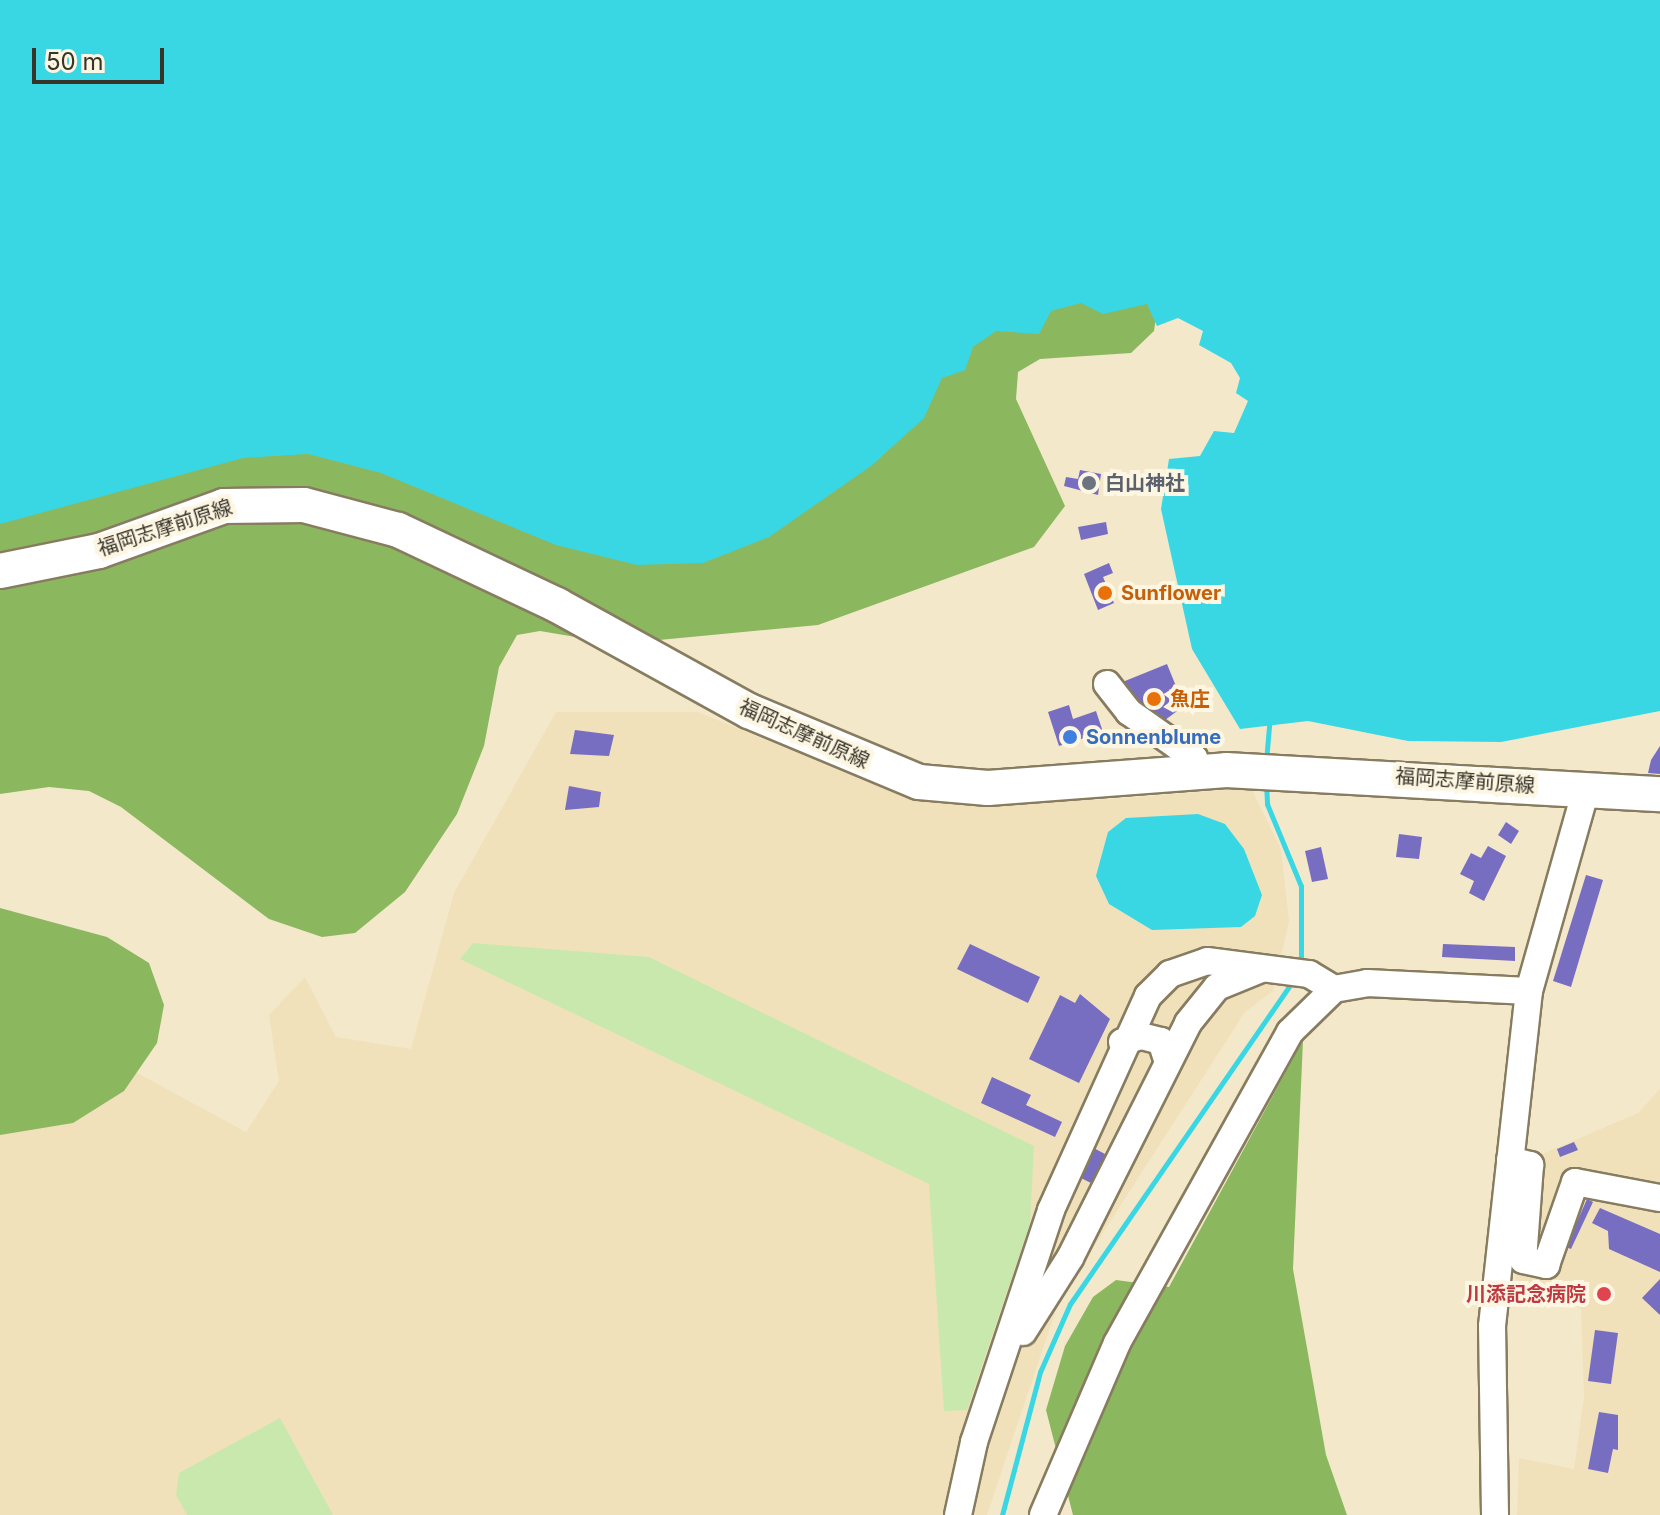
<!DOCTYPE html>
<meta charset="utf-8">
<style>
body{margin:0}
#map{position:relative;width:1660px;height:1515px;overflow:hidden;background:#f4e8ca;font-family:Inter,"Noto Sans JP",sans-serif}
div>[style]{position:absolute}
.built>*{inset:0;background:#f0e1bb}
.green>*{inset:0;background:#c9e8ae}
.forest>*{inset:0;background:#8bb75f}
.water>*{inset:0;background:#39d7e4}
.stream>*{height:5px;margin:-2.5px;padding:0 2.5px;transform-origin:2.5px;border-radius:2.5px;background:#39d7e4}
.building>*{inset:0;background:#776dc1}
.roads{filter:drop-shadow(2px 0 #877c60) drop-shadow(-2px 0 #877c60) drop-shadow(0 2px #877c60) drop-shadow(0 -2px #877c60)}
.minor>*{height:26px;margin:-13px;padding:0 13px;transform-origin:13px;border-radius:13px;background:#fff}
.major>*{height:34px;margin:-17px;padding:0 17px;transform-origin:17px;border-radius:17px;background:#fff}
.dots>*{width:22px;height:22px;translate:-50% -50%;box-sizing:border-box;border:4px solid #fdf6e3;border-radius:50%}
span{translate:-50% -50%;white-space:nowrap;text-align:center;line-height:1.15;-webkit-text-stroke:8px #fdf6e3;paint-order:stroke}
.worship-label{font-size:20px;color:#5b616d;font-weight:700}
.left{translate:0 -50%;text-align:left}
.street-label{font-size:20px;color:#393429}
.food-label{font-size:20px;color:#c56008;font-weight:700}
.shop-label{font-size:20px;color:#366cbe;font-weight:700}
.health-label{font-size:20px;color:#be3a42;font-weight:700}
.right{translate:-100% -50%;text-align:right}
.scale{position:absolute;left:32px;top:48px;width:132px;height:36px;box-sizing:border-box;border:4px solid #393429;border-top:0;padding-left:10px;font-size:24px;line-height:28px;white-space:nowrap;color:#393429;-webkit-text-stroke:6px #fdf6e3;paint-order:stroke}
</style>
<div id="map">
<div class="built">
<div style="clip-path:polygon(556px 712px,698px 712px,908px 799px,1100px 800px,1251px 788px,1281px 849px,1289px 921px,1273px 991px,1245px 1012px,1059px 1301px,987px 1515px,0 1515px,0 1049px,62px 1032px,246px 1132px,279px 1081px,269px 1015px,305px 977px,336px 1037px,411px 1049px,454px 893px)"></div>
<div style="clip-path:polygon(1660px 1089px,1660px 1515px,1517px 1515px,1519px 1458px,1574px 1469px,1584px 1397px,1581px 1309px,1515px 1279px,1526px 1161px,1638px 1113px)"></div>
</div>
<div class="green">
<div style="clip-path:polygon(473px 943px,649px 957px,1034px 1146px,1030px 1224px,967px 1410px,944px 1411px,929px 1184px,460px 959px)"></div>
<div style="clip-path:polygon(280px 1418px,333px 1515px,187px 1515px,176px 1495px,179px 1473px)"></div>
</div>
<div class="forest">
<div style="clip-path:polygon(904px 277px,1158px 304px,1154px 331px,1131px 353px,1040px 359px,1018px 372px,1016px 399px,1065px 506px,1034px 547px,818px 625px,617px 644px,540px 631px,517px 635px,499px 667px,484px 746px,457px 814px,405px 892px,355px 933px,322px 937px,269px 919px,121px 807px,89px 791px,49px 787px,0 794px,0 409px)"></div>
<div style="clip-path:polygon(0 908px,107px 937px,149px 963px,164px 1005px,157px 1043px,124px 1091px,73px 1123px,0 1135px)"></div>
<div style="clip-path:polygon(1303px 1040px,1293px 1269px,1326px 1455px,1347px 1515px,1073px 1515px,1046px 1410px,1065px 1346px,1093px 1297px,1116px 1280px,1169px 1287px)"></div>
</div>
<div class="water">
<div style="clip-path:polygon(0 0,1660px 0,1660px 711px,1501px 742px,1408px 741px,1308px 721px,1240px 729px,1192px 649px,1161px 509px,1169px 459px,1200px 456px,1214px 431px,1234px 433px,1248px 401px,1236px 393px,1240px 378px,1231px 363px,1199px 345px,1203px 331px,1178px 318px,1157px 326px,1147px 304px,1103px 314px,1081px 303px,1051px 311px,1039px 334px,996px 331px,973px 347px,965px 370px,942px 378px,924px 418px,871px 466px,769px 537px,703px 563px,637px 565px,556px 545px,381px 473px,308px 454px,243px 458px,0 524px)"></div>
<div style="clip-path:polygon(1198px 814px,1225px 824px,1244px 849px,1262px 895px,1255px 916px,1241px 927px,1152px 930px,1109px 904px,1096px 876px,1108px 832px,1126px 818px)"></div>
</div>
<div class="stream">
<div style="left:1266px;top:761px;width:37px;rotate:-85deg"></div>
<div style="left:1266px;top:783px;width:21px;rotate:87deg"></div>
<div style="left:1267px;top:804px;width:89px;rotate:67.5deg"></div>
<div style="left:1301px;top:886px;width:80px;rotate:90deg"></div>
<div style="left:1002px;top:1515px;width:148px;rotate:-75.1deg"></div>
<div style="left:1040px;top:1372px;width:74px;rotate:-66.2deg"></div>
<div style="left:1070px;top:1304px;width:393px;rotate:-55.4deg"></div>
</div>
<div class="building">
<div style="clip-path:polygon(1080px 470px,1101px 474px,1098px 495px,1064px 486px,1066px 477px,1078px 479px)"></div>
<div style="clip-path:polygon(1106px 522px,1108px 534px,1081px 540px,1078px 527px)"></div>
<div style="clip-path:polygon(1109px 563px,1113px 573px,1103px 577px,1114px 603px,1098px 610px,1084px 574px)"></div>
<div style="clip-path:polygon(1167px 664px,1184px 706px,1161px 723px,1120px 683px)"></div>
<div style="clip-path:polygon(1069px 705px,1073px 719px,1096px 711px,1103px 732px,1059px 746px,1048px 712px)"></div>
<div style="clip-path:polygon(575px 730px,614px 735px,609px 756px,570px 754px)"></div>
<div style="clip-path:polygon(1660px 746px,1660px 774px,1648px 773px,1651px 760px)"></div>
<div style="clip-path:polygon(569px 786px,601px 792px,599px 807px,565px 810px)"></div>
<div style="clip-path:polygon(1506px 822px,1519px 831px,1511px 844px,1498px 835px)"></div>
<div style="clip-path:polygon(1399px 834px,1422px 837px,1419px 859px,1396px 857px)"></div>
<div style="clip-path:polygon(1488px 846px,1506px 856px,1484px 901px,1469px 893px,1474px 881px,1460px 874px,1471px 853px,1481px 858px)"></div>
<div style="clip-path:polygon(1321px 847px,1328px 879px,1312px 882px,1305px 851px)"></div>
<div style="clip-path:polygon(1586px 875px,1603px 880px,1571px 987px,1553px 981px)"></div>
<div style="clip-path:polygon(970px 944px,1040px 977px,1028px 1003px,957px 969px)"></div>
<div style="clip-path:polygon(1443px 944px,1515px 947px,1515px 961px,1442px 957px)"></div>
<div style="clip-path:polygon(1080px 994px,1110px 1019px,1079px 1083px,1029px 1059px,1060px 995px,1075px 1003px)"></div>
<div style="clip-path:polygon(992px 1077px,1031px 1095px,1026px 1105px,1062px 1122px,1055px 1137px,981px 1103px)"></div>
<div style="clip-path:polygon(1574px 1142px,1578px 1150px,1560px 1157px,1557px 1149px)"></div>
<div style="clip-path:polygon(1088px 1145px,1122px 1163px,1107px 1191px,1073px 1174px)"></div>
<div style="clip-path:polygon(1587px 1199px,1593px 1202px,1571px 1249px,1566px 1247px)"></div>
<div style="clip-path:polygon(1600px 1208px,1660px 1234px,1660px 1272px,1609px 1249px,1608px 1231px,1592px 1223px)"></div>
<div style="clip-path:polygon(1660px 1279px,1660px 1315px,1642px 1298px)"></div>
<div style="clip-path:polygon(1595px 1330px,1618px 1333px,1611px 1384px,1588px 1381px)"></div>
<div style="clip-path:polygon(1599px 1412px,1618px 1415px,1618px 1450px,1613px 1449px,1608px 1473px,1588px 1469px)"></div>
</div>
<div class="roads">
<div class="minor">
<div style="left:1107px;top:684px;width:36px;rotate:52deg"></div>
<div style="left:1129px;top:712px;width:80px;rotate:35.3deg"></div>
<div style="left:1194px;top:758px;width:13px;rotate:81deg"></div>
<div style="left:1122px;top:1042px;width:20px;rotate:-18deg"></div>
<div style="left:1141px;top:1036px;width:21px;rotate:14deg"></div>
<div style="left:1161px;top:1041px;width:22px;rotate:72deg"></div>
<div style="left:1510px;top:1160px;width:21px;rotate:14deg"></div>
<div style="left:1530px;top:1165px;width:95px;rotate:94.2deg"></div>
<div style="left:1523px;top:1260px;width:24px;rotate:12deg"></div>
<div style="left:1546px;top:1265px;width:88px;rotate:-70.7deg"></div>
<div style="left:1575px;top:1182px;width:86px;rotate:10.7deg"></div>
<div style="left:1023px;top:1332px;width:88px;rotate:-57.6deg"></div>
<div style="left:1070px;top:1258px;width:263px;rotate:-63.3deg"></div>
<div style="left:1188px;top:1023px;width:46px;rotate:-51.1deg"></div>
<div style="left:1217px;top:987px;width:48px;rotate:-22.2deg"></div>
<div style="left:958px;top:1515px;width:75px;rotate:-77.6deg"></div>
<div style="left:974px;top:1442px;width:244px;rotate:-71.6deg"></div>
<div style="left:1051px;top:1210px;width:235px;rotate:-65.6deg"></div>
<div style="left:1148px;top:996px;width:31px;rotate:-45deg"></div>
<div style="left:1170px;top:974px;width:39px;rotate:-19deg"></div>
<div style="left:1207px;top:961px;width:103px;rotate:7.3deg"></div>
<div style="left:1309px;top:974px;width:29px;rotate:31deg"></div>
<div style="left:1043px;top:1515px;width:187px;rotate:-66.7deg"></div>
<div style="left:1117px;top:1343px;width:356px;rotate:-60.9deg"></div>
<div style="left:1290px;top:1032px;width:62px;rotate:-44.3deg"></div>
<div style="left:1334px;top:989px;width:34px;rotate:-10deg"></div>
<div style="left:1367px;top:983px;width:162px;rotate:2.8deg"></div>
<div style="left:1495px;top:1515px;width:189px;rotate:-90.9deg"></div>
<div style="left:1492px;top:1326px;width:337px;rotate:-83.7deg"></div>
<div style="left:1529px;top:991px;width:209px;rotate:-74.2deg"></div>
</div>
<div class="major">
<div style="left:0;top:571px;width:101px;rotate:-11.4deg"></div>
<div style="left:99px;top:551px;width:133px;rotate:-19.8deg"></div>
<div style="left:224px;top:506px;width:80px;rotate:-0.7deg"></div>
<div style="left:304px;top:505px;width:97px;rotate:14.9deg"></div>
<div style="left:398px;top:530px;width:176px;rotate:25.3deg"></div>
<div style="left:557px;top:605px;width:219px;rotate:28.9deg"></div>
<div style="left:749px;top:711px;width:184px;rotate:22.7deg"></div>
<div style="left:919px;top:782px;width:69px;rotate:5deg"></div>
<div style="left:988px;top:788px;width:239px;rotate:-4.3deg"></div>
<div style="left:1226px;top:770px;width:435px;rotate:3.2deg"></div>
</div>
</div>
<div class="dots">
<div style="left:1089px;top:483px;background:#6b7280"></div>
<div style="left:1105px;top:593px;background:#e8710a"></div>
<div style="left:1154px;top:699px;background:#e8710a"></div>
<div style="left:1070px;top:737px;background:#3f7fe0"></div>
<div style="left:1604px;top:1294px;background:#e0444e"></div>
</div>
<div class="worship-label">
<span class="left" style="left:1105px;top:483px">白山神社</span>
</div>
<div class="street-label">
<span style="left:165px;top:528px;rotate:-18deg">福岡志摩前原線</span>
<span style="left:804px;top:734px;rotate:24deg">福岡志摩前原線</span>
<span style="left:1465px;top:781px;rotate:4deg">福岡志摩前原線</span>
</div>
<div class="food-label">
<span class="left" style="left:1121px;top:593px">Sunflower</span>
<span class="left" style="left:1170px;top:699px">魚庄</span>
</div>
<div class="shop-label">
<span class="left" style="left:1086px;top:737px">Sonnenblume</span>
</div>
<div class="health-label">
<span class="right" style="left:1586px;top:1294px">川添記念病院</span>
</div>
<div class="scale">50 m</div>
</div>
